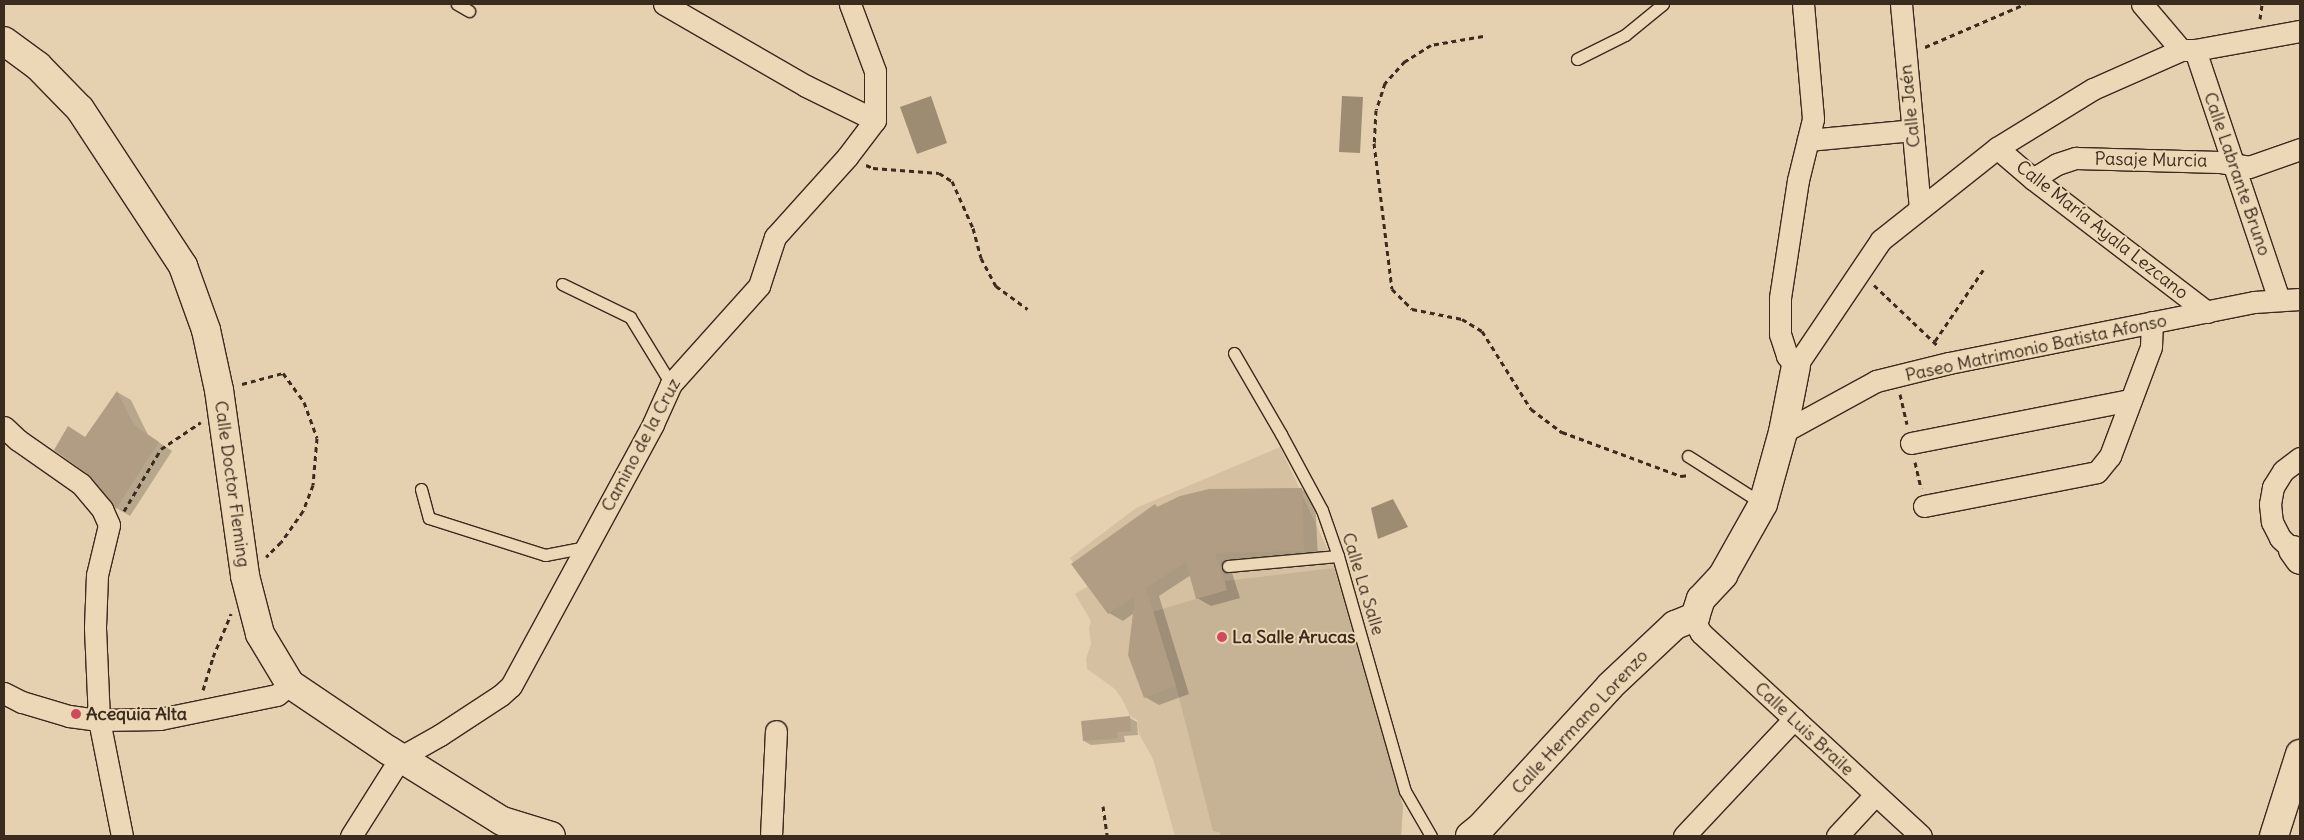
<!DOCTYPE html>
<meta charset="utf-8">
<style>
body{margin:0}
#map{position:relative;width:2304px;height:840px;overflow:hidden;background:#e5d1b0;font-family:Delius,sans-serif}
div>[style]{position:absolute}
.built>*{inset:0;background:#d5c1a2}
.green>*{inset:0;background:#c6b295}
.water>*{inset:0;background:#9d8b72}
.shadow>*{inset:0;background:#0003}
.building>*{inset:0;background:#b19d83}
.path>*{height:3px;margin-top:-1.5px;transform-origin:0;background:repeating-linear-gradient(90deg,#3b2a1e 0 5px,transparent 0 9px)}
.roads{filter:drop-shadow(1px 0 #3b2a1e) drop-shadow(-1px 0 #3b2a1e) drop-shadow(0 1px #3b2a1e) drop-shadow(0 -1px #3b2a1e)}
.lane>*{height:11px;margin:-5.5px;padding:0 5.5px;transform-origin:5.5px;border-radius:5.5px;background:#ecd8b6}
.street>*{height:21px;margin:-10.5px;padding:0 10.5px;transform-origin:10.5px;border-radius:10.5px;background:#ecd8b6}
.secondary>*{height:28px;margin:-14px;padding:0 14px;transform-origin:14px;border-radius:14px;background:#ecd8b6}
.primary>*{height:28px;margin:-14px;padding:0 14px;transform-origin:14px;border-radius:14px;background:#ecd8b6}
.dots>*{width:14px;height:14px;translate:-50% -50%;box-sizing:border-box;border:2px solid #ecd8b6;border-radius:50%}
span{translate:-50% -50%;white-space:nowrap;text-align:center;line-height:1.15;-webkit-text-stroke:4px #ecd8b6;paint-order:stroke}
.street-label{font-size:18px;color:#3b2a1e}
.poi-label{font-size:18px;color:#3b2a1e;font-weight:700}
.left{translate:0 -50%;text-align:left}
.frame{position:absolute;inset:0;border:5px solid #3b2a1e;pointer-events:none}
</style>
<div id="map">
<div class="built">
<div style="clip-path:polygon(1280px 447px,1334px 563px,1403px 806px,1401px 836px,1175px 836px,1153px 759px,1139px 734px,1137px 720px,1130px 716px,1122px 699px,1115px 689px,1087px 669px,1086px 659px,1091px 644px,1089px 629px,1091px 621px,1075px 594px,1088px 586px,1070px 558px,1136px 508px)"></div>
</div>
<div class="green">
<div style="clip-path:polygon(1334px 568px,1403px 806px,1401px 836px,1221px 836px,1219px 832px,1213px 831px,1176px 686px,1152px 612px,1226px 590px,1225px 581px)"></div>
</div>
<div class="water">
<div style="clip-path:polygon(931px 96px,947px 143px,917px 154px,900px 107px)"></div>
<div style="clip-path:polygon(1342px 96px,1363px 97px,1360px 153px,1339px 152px)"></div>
<div style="clip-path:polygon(1393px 499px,1408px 527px,1378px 539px,1371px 508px)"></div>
</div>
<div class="shadow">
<div style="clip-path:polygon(117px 392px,131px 400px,148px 435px,172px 451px,130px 516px,116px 508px,86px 437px)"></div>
<div style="clip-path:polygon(1301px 489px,1315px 497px,1318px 558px,1228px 560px,1240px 598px,1211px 606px,1197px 598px,1191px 575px,1159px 596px,1189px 694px,1159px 705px,1145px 697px,1134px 613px,1123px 621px,1109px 613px,1155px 506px,1158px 507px)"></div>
<div style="clip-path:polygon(1130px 718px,1137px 722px,1138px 735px,1124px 736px,1125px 742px,1091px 745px,1084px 741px)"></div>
</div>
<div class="building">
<div style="clip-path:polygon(117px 391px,134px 425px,159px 442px,116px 509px,90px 476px,54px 450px,68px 426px,85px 437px)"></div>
<div style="clip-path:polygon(1302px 488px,1304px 551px,1215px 553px,1227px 590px,1196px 599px,1186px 562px,1146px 588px,1176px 686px,1144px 698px,1128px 655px,1135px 596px,1108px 614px,1071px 564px,1155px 504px,1157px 507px,1180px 496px,1209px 489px)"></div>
<div style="clip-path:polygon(1130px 716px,1131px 731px,1117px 732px,1118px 738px,1083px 741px,1081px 721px)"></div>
</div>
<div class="path">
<div style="left:2260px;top:19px;width:15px;rotate:-82deg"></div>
<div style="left:1483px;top:36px;width:53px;rotate:170.2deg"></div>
<div style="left:1431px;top:45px;width:31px;rotate:148deg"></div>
<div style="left:1405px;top:61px;width:30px;rotate:132deg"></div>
<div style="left:1385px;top:83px;width:28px;rotate:108deg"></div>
<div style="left:1376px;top:110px;width:33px;rotate:93deg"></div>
<div style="left:1374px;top:143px;width:147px;rotate:83deg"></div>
<div style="left:1392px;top:289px;width:28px;rotate:45deg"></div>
<div style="left:1412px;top:309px;width:51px;rotate:11.3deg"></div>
<div style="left:1462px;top:319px;width:23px;rotate:31deg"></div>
<div style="left:1482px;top:331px;width:92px;rotate:57.9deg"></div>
<div style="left:1531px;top:409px;width:39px;rotate:37deg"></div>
<div style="left:1562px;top:432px;width:127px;rotate:20.3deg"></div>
<div style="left:1681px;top:476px;width:8px;rotate:-7deg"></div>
<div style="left:1925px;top:47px;width:109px;rotate:-23.3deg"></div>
<div style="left:866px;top:165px;width:8px;rotate:23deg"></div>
<div style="left:873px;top:168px;width:66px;rotate:4.3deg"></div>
<div style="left:939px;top:173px;width:15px;rotate:32deg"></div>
<div style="left:952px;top:181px;width:51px;rotate:65.9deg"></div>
<div style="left:973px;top:228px;width:31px;rotate:75deg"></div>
<div style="left:981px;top:258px;width:32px;rotate:62deg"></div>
<div style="left:996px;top:286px;width:39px;rotate:36deg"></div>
<div style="left:1874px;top:285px;width:88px;rotate:43.6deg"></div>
<div style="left:1935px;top:341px;width:86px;rotate:-55.9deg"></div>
<div style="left:242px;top:384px;width:42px;rotate:-15deg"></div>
<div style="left:283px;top:373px;width:36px;rotate:54deg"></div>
<div style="left:304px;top:402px;width:38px;rotate:70deg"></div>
<div style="left:317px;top:438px;width:47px;rotate:94.9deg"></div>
<div style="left:313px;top:485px;width:28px;rotate:111deg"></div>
<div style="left:303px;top:511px;width:38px;rotate:125deg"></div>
<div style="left:281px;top:542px;width:21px;rotate:135deg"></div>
<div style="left:1900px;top:394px;width:31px;rotate:77deg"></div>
<div style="left:1915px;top:462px;width:27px;rotate:77deg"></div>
<div style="left:124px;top:511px;width:72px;rotate:-59.2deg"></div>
<div style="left:161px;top:449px;width:48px;rotate:-34deg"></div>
<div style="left:203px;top:690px;width:34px;rotate:-73deg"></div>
<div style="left:213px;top:657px;width:47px;rotate:-67.3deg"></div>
<div style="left:1103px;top:806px;width:30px;rotate:82deg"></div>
</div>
<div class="roads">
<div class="lane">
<div style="left:457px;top:4px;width:14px;rotate:30deg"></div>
<div style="left:1577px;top:59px;width:54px;rotate:-26.6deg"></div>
<div style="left:1625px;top:35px;width:49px;rotate:-39.2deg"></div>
<div style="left:562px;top:284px;width:76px;rotate:25.9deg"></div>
<div style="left:630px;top:317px;width:79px;rotate:58.5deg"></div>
<div style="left:1234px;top:353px;width:94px;rotate:59.9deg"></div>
<div style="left:1281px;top:434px;width:86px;rotate:61.7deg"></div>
<div style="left:1322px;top:510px;width:49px;rotate:70.8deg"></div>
<div style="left:1338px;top:556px;width:244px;rotate:74.1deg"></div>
<div style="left:1405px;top:791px;width:52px;rotate:60deg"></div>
<div style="left:1688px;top:456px;width:89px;rotate:32.6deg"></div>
<div style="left:421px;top:489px;width:30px;rotate:75deg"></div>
<div style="left:429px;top:518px;width:122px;rotate:17.7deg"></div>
<div style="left:545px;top:555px;width:42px;rotate:-11deg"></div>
<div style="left:1228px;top:566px;width:110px;rotate:-5.2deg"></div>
</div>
<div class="street">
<div style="left:664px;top:4px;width:164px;rotate:30deg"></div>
<div style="left:806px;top:86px;width:77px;rotate:26.2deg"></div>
<div style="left:1803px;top:4px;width:115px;rotate:85deg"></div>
<div style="left:1813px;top:119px;width:63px;rotate:103.8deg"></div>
<div style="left:1798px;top:180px;width:119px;rotate:98.7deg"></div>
<div style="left:1780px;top:298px;width:36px;rotate:90deg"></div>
<div style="left:1780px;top:334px;width:23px;rotate:72deg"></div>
<div style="left:1787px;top:356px;width:13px;rotate:48deg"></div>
<div style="left:1796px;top:366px;width:152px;rotate:-56deg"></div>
<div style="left:1881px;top:240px;width:148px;rotate:-38.4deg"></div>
<div style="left:1997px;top:148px;width:113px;rotate:-31.6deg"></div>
<div style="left:2093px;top:89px;width:96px;rotate:-23.9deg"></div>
<div style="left:2181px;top:50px;width:14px"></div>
<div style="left:2195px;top:50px;width:107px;rotate:-10.3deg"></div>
<div style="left:1901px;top:4px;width:205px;rotate:84.7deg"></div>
<div style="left:2142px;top:4px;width:60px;rotate:49.7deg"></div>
<div style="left:2195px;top:50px;width:263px;rotate:71.4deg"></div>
<div style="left:1808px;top:140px;width:105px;rotate:-5.4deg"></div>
<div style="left:1997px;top:148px;width:48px;rotate:40.7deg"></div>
<div style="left:2033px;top:179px;width:219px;rotate:37.4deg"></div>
<div style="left:2033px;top:179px;width:28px;rotate:-32deg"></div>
<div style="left:2057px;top:164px;width:20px;rotate:-18deg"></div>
<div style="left:2076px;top:158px;width:143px;rotate:1.6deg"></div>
<div style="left:2219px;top:162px;width:30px;rotate:9deg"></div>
<div style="left:2249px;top:167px;width:54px;rotate:-19.4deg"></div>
<div style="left:4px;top:427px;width:19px;rotate:43deg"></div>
<div style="left:18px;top:440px;width:77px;rotate:34.9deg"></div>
<div style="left:81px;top:484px;width:33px;rotate:50deg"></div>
<div style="left:102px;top:509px;width:17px;rotate:66deg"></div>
<div style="left:109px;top:525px;width:51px;rotate:103.5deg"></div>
<div style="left:97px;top:575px;width:53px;rotate:92.2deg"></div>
<div style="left:95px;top:628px;width:92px;rotate:87.5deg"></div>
<div style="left:99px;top:720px;width:118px;rotate:78.8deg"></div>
<div style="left:1783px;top:432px;width:106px;rotate:-28.7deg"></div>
<div style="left:1876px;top:381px;width:75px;rotate:-13.9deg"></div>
<div style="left:1949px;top:363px;width:311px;rotate:-11.3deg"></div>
<div style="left:2254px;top:302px;width:46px;rotate:-3.7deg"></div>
<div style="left:1911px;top:443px;width:224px;rotate:-11.1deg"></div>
<div style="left:2300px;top:458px;width:21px;rotate:143deg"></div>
<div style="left:2283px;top:471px;width:19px;rotate:122deg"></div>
<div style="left:2273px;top:487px;width:17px;rotate:100deg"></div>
<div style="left:2270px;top:504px;width:18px;rotate:84deg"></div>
<div style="left:2272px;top:522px;width:18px;rotate:63deg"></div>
<div style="left:2280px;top:538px;width:18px;rotate:43deg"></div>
<div style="left:2293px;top:550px;width:8px;rotate:23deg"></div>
<div style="left:1924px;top:506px;width:176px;rotate:-11.1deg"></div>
<div style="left:2097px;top:472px;width:21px;rotate:-51deg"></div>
<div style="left:2110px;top:456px;width:116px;rotate:-69.4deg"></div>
<div style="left:2151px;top:347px;width:25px;rotate:-88deg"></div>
<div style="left:1695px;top:617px;width:9px;rotate:77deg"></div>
<div style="left:1697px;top:626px;width:8px;rotate:60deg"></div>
<div style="left:1701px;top:633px;width:299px;rotate:42.7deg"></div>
<div style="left:4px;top:693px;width:20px;rotate:27deg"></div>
<div style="left:22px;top:702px;width:49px;rotate:16.6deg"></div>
<div style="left:69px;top:716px;width:30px;rotate:8deg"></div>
<div style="left:99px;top:720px;width:61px;rotate:-0.9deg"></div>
<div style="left:160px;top:719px;width:119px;rotate:-11.6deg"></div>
<div style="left:277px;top:695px;width:17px;rotate:-40deg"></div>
<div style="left:351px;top:836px;width:93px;rotate:-57.7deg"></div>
<div style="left:401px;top:757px;width:45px;rotate:-29.4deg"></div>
<div style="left:440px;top:735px;width:73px;rotate:-33.3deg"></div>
<div style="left:501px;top:695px;width:13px;rotate:-42deg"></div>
<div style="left:511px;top:686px;width:298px;rotate:-61.5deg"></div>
<div style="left:653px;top:424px;width:44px;rotate:-65.8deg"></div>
<div style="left:671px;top:384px;width:132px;rotate:-48.1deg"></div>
<div style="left:759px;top:286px;width:52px;rotate:-71.9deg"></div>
<div style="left:775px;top:237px;width:108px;rotate:-48deg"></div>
<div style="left:847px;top:157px;width:46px;rotate:-52.9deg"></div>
<div style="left:875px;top:120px;width:49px;rotate:-90deg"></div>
<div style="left:875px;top:71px;width:72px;rotate:-110.5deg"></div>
<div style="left:771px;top:836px;width:105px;rotate:-87.3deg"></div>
<div style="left:1684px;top:836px;width:161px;rotate:-46.8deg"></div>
<div style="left:1837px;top:836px;width:56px;rotate:-47.2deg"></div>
</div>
<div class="secondary">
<div style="left:4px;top:41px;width:42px;rotate:36.3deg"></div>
<div style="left:38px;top:66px;width:60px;rotate:45.7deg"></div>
<div style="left:80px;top:109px;width:188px;rotate:56.7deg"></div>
<div style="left:183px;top:266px;width:68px;rotate:70.2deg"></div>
<div style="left:206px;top:330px;width:61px;rotate:77.8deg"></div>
<div style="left:219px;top:390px;width:188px;rotate:82deg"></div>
<div style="left:245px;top:576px;width:60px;rotate:75.5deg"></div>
<div style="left:260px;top:634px;width:58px;rotate:59deg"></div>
<div style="left:290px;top:684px;width:118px;rotate:34deg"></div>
<div style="left:388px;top:750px;width:134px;rotate:31.9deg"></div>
<div style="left:502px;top:821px;width:51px;rotate:17deg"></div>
<div style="left:1470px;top:836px;width:14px;rotate:-39deg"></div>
<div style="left:1481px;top:827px;width:191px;rotate:-47.5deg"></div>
<div style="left:1610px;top:686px;width:89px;rotate:-43.2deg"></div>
<div style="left:1675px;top:625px;width:22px;rotate:-22deg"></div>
<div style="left:1695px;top:617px;width:19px;rotate:-72deg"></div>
<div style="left:1701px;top:599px;width:33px;rotate:-47deg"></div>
<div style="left:1723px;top:575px;width:81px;rotate:-60.6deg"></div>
<div style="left:1763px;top:504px;width:75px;rotate:-74.5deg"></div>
<div style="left:1783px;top:432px;width:67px;rotate:-78.9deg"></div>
</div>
<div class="primary">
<div style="left:2293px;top:550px;width:12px;rotate:55deg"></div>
<div style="left:2274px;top:836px;width:86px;rotate:-72.4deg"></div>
</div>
</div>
<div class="dots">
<div style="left:1222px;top:637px;background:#d1495b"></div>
<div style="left:76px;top:714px;background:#d1495b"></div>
</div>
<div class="street-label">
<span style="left:1910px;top:106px;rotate:-96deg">Calle Jaén</span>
<span style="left:2151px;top:160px;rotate:1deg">Pasaje Murcia</span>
<span style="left:2237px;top:174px;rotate:71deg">Calle Labrante Bruno</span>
<span style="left:2102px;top:230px;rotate:38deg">Calle María Ayala Lezcano</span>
<span style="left:2036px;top:348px;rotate:-12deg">Paseo Matrimonio Batista Afonso</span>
<span style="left:641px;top:445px;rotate:-62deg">Camino de la Cruz</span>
<span style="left:232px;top:484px;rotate:82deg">Calle Doctor Fleming</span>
<span style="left:1363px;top:584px;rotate:73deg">Calle La Salle</span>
<span style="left:1580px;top:722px;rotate:-47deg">Calle Hermano Lorenzo</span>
<span style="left:1804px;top:729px;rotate:43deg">Calle Luis Braile</span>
</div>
<div class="poi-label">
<span class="left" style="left:1232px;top:637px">La Salle Arucas</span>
<span class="left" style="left:86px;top:714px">Acequia Alta</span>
</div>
<div class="frame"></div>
</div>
